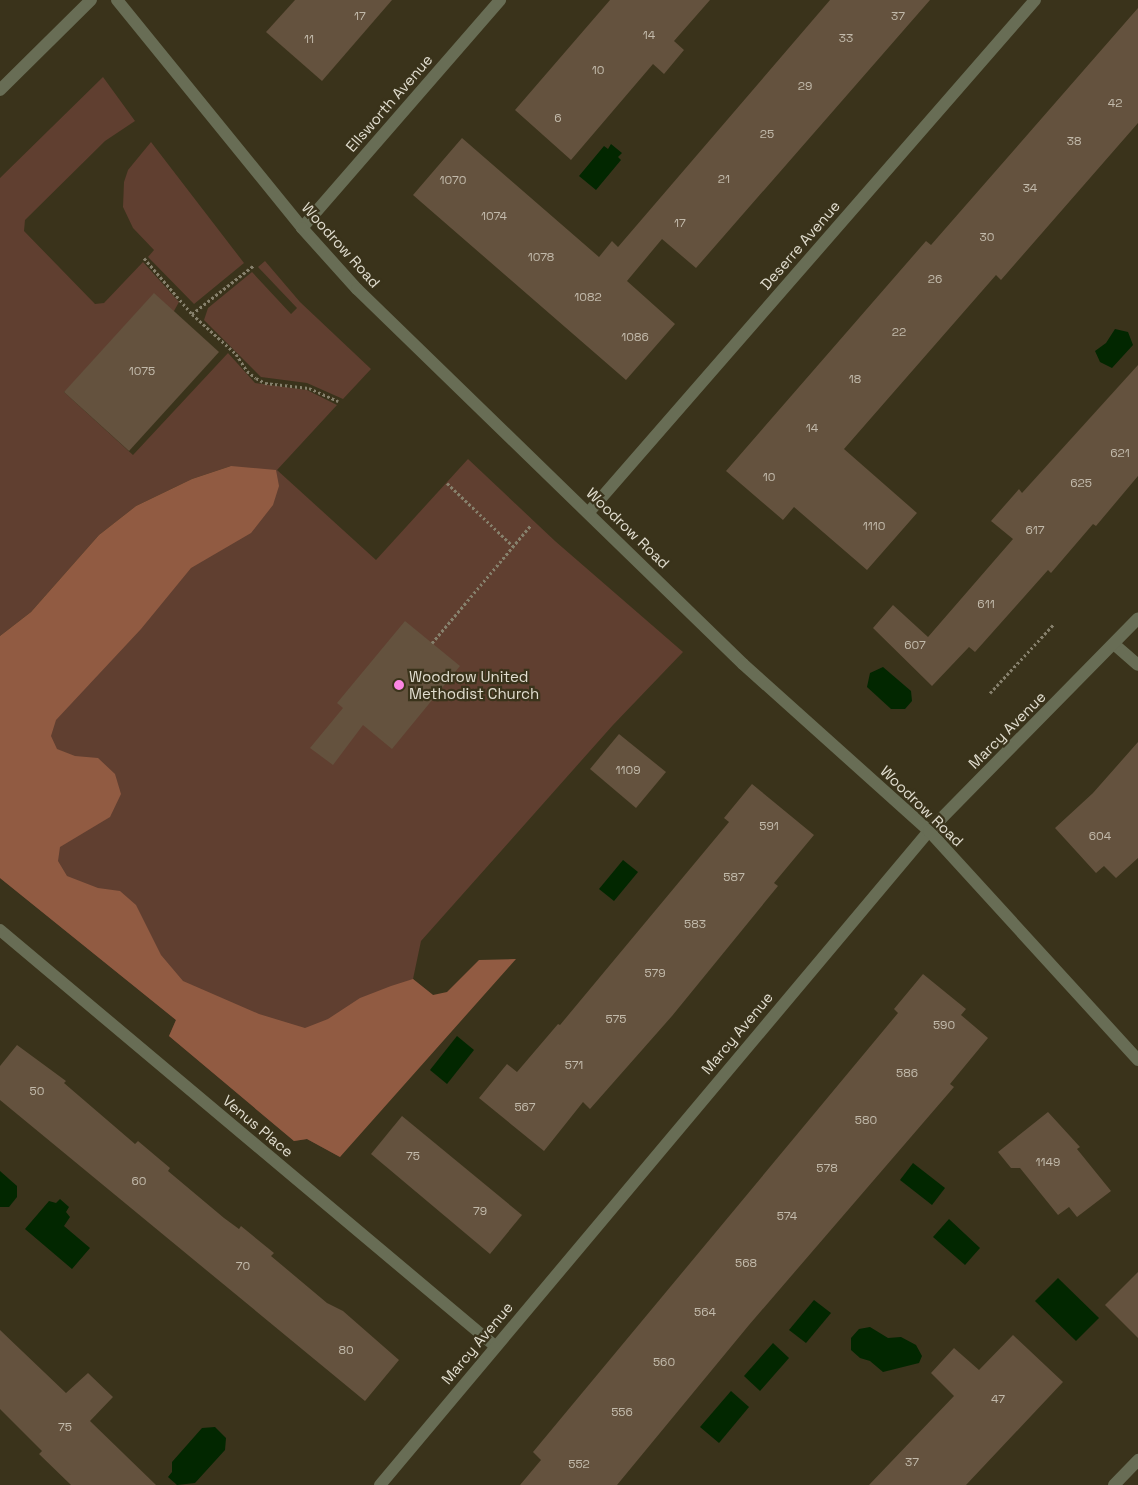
<!DOCTYPE html>
<style>
body{margin:0}
#map{position:relative;width:1138px;height:1485px;overflow:hidden;background:#3a331b;font-family:"Space Grotesk",sans-serif}
div>[style]{position:absolute}
.green>*{inset:0;background:#603f30}
.forest>*{inset:0;background:#915b42}
.water>*{inset:0;background:#022700}
.building>*{inset:0;background:#64523e}
.path>*{height:3px;margin-top:-1.5px;transform-origin:0;background:repeating-linear-gradient(90deg,#86806c 0 2.5px,transparent 0 5px)}
.minor>*{height:12px;margin:-6px;padding:0 6px;transform-origin:6px;border-radius:6px;background:#686d55}
.tertiary>*{height:12px;margin:-6px;padding:0 6px;transform-origin:6px;border-radius:6px;background:#686d55}
.dots>*{width:14px;height:14px;translate:-50% -50%;box-sizing:border-box;border:2px solid #3a331b;border-radius:50%}
span{translate:-50% -50%;white-space:nowrap;text-align:center;line-height:1.15;-webkit-text-stroke:4.5px #3a331b;paint-order:stroke}
.number-label{font-size:12px;color:#c2baab}
.number-label span{-webkit-text-stroke-width:0}
.street-label{font-size:15px;color:#e1ddcf}
.poi-label{font-size:15px;color:#e1ddcf}
.left{translate:0 -50%;text-align:left}
</style>
<div id="map">
<div class="green">
<div style="clip-path:polygon(103px 77px,135px 121px,105px 141px,25px 220px,24px 231px,95px 304px,104px 303px,143px 262px,179px 302px,174px 311px,64px 392px,133px 455px,228px 353px,255px 383px,307px 390px,337px 405px,277px 470px,376px 560px,468px 459px,555px 541px,683px 652px,613px 725px,421px 941px,413px 979px,433px 995px,340px 1157px,307px 1139px,294px 1141px,169px 1036px,176px 1020px,0 878px,0 769px,231px 466px,192px 479px,136px 506px,99px 535px,31px 612px,0 636px,0 178px)"></div>
<div style="clip-path:polygon(151px 142px,244px 263px,194px 304px,148px 257px,154px 250px,133px 228px,123px 207px,124px 182px,128px 170px)"></div>
<div style="clip-path:polygon(265px 261px,300px 302px,371px 369px,343px 399px,307px 383px,261px 377px,204px 320px,208px 308px,252px 272px,291px 314px,297px 308px,258px 267px)"></div>
</div>
<div class="forest">
<div style="clip-path:polygon(231px 466px,276px 470px,279px 486px,273px 505px,251px 533px,191px 568px,141px 629px,56px 720px,51px 736px,57px 749px,75px 756px,98px 758px,115px 774px,121px 794px,110px 817px,60px 847px,58px 861px,67px 876px,98px 888px,120px 891px,136px 905px,161px 955px,183px 981px,259px 1014px,305px 1028px,328px 1019px,360px 998px,391px 986px,413px 979px,433px 995px,447px 992px,479px 960px,516px 959px,340px 1157px,307px 1139px,294px 1141px,169px 1036px,176px 1020px,0 878px,0 636px,31px 612px,99px 535px,136px 506px,192px 479px)"></div>
</div>
<div class="water">
<div style="clip-path:polygon(611px 144px,622px 153px,618px 157px,621px 160px,596px 190px,579px 176px,604px 146px,608px 149px)"></div>
<div style="clip-path:polygon(1115px 329px,1128px 332px,1133px 345px,1112px 368px,1100px 362px,1095px 351px,1106px 343px)"></div>
<div style="clip-path:polygon(883px 667px,911px 691px,912px 701px,905px 709px,891px 709px,867px 687px,870px 673px)"></div>
<div style="clip-path:polygon(623px 860px,638px 872px,614px 901px,599px 889px)"></div>
<div style="clip-path:polygon(457px 1036px,474px 1050px,447px 1084px,430px 1070px)"></div>
<div style="clip-path:polygon(913px 1163px,945px 1188px,932px 1205px,900px 1180px)"></div>
<div style="clip-path:polygon(0 1171px,17px 1186px,17px 1197px,9px 1207px,0 1207px)"></div>
<div style="clip-path:polygon(60px 1199px,69px 1207px,66px 1212px,70px 1217px,64px 1226px,90px 1248px,72px 1269px,25px 1229px,49px 1201px,56px 1203px)"></div>
<div style="clip-path:polygon(949px 1219px,980px 1248px,965px 1265px,933px 1237px)"></div>
<div style="clip-path:polygon(1058px 1278px,1099px 1318px,1076px 1341px,1035px 1301px)"></div>
<div style="clip-path:polygon(814px 1300px,831px 1313px,806px 1343px,789px 1330px)"></div>
<div style="clip-path:polygon(870px 1327px,888px 1338px,901px 1337px,916px 1345px,922px 1356px,919px 1363px,883px 1372px,870px 1361px,860px 1358px,851px 1350px,851px 1338px,859px 1329px)"></div>
<div style="clip-path:polygon(773px 1343px,789px 1358px,760px 1391px,744px 1376px)"></div>
<div style="clip-path:polygon(731px 1391px,749px 1407px,719px 1443px,700px 1427px)"></div>
<div style="clip-path:polygon(215px 1427px,226px 1438px,225px 1450px,195px 1483px,177px 1485px,168px 1477px,172px 1472px,172px 1462px,202px 1428px)"></div>
</div>
<div class="building">
<div style="clip-path:polygon(295px 0,392px 0,322px 81px,266px 32px)"></div>
<div style="clip-path:polygon(610px 0,710px 0,674px 41px,684px 50px,664px 74px,653px 64px,571px 160px,515px 110px)"></div>
<div style="clip-path:polygon(830px 0,930px 0,696px 268px,662px 239px,627px 281px,675px 324px,626px 380px,413px 195px,462px 138px,599px 257px,612px 241px,618px 247px)"></div>
<div style="clip-path:polygon(1138px 8px,1138px 123px,1001px 280px,996px 275px,844px 449px,917px 513px,867px 570px,794px 507px,783px 520px,726px 471px,926px 241px,931px 245px)"></div>
<div style="clip-path:polygon(154px 293px,219px 352px,129px 451px,64px 392px)"></div>
<div style="clip-path:polygon(1138px 365px,1138px 476px,1096px 526px,1093px 524px,1051px 573px,1048px 570px,975px 652px,969px 647px,932px 686px,873px 628px,893px 605px,928px 637px,1013px 539px,991px 521px,1019px 489px,1022px 493px)"></div>
<div style="clip-path:polygon(405px 621px,460px 666px,392px 749px,363px 725px,333px 765px,310px 748px,343px 708px,337px 703px)"></div>
<div style="clip-path:polygon(619px 734px,666px 772px,636px 808px,590px 769px)"></div>
<div style="clip-path:polygon(1138px 742px,1138px 858px,1116px 878px,1104px 866px,1096px 873px,1055px 828px,1093px 793px)"></div>
<div style="clip-path:polygon(752px 784px,814px 835px,774px 883px,778px 886px,672px 1016px,590px 1109px,583px 1102px,544px 1151px,479px 1098px,507px 1064px,517px 1072px,558px 1024px,560px 1025px,729px 822px,724px 818px)"></div>
<div style="clip-path:polygon(923px 974px,966px 1009px,961px 1015px,988px 1038px,950px 1084px,954px 1087px,749px 1325px,617px 1485px,520px 1485px,541px 1460px,533px 1452px,898px 1013px,894px 1009px)"></div>
<div style="clip-path:polygon(17px 1045px,66px 1081px,64px 1083px,135px 1144px,138px 1141px,170px 1168px,168px 1171px,224px 1218px,239px 1229px,241px 1226px,274px 1253px,271px 1256px,327px 1303px,343px 1311px,399px 1360px,365px 1401px,0 1100px,0 1066px)"></div>
<div style="clip-path:polygon(1048px 1112px,1080px 1147px,1077px 1149px,1111px 1191px,1077px 1217px,1069px 1207px,1058px 1215px,1020px 1168px,1011px 1168px,998px 1152px)"></div>
<div style="clip-path:polygon(402px 1116px,522px 1215px,490px 1254px,371px 1154px)"></div>
<div style="clip-path:polygon(1138px 1272px,1138px 1338px,1105px 1305px)"></div>
<div style="clip-path:polygon(0 1330px,66px 1393px,88px 1373px,113px 1397px,90px 1421px,156px 1485px,71px 1485px,39px 1454px,42px 1451px,0 1409px)"></div>
<div style="clip-path:polygon(1013px 1335px,1063px 1382px,966px 1485px,869px 1485px,954px 1396px,931px 1373px,954px 1348px,979px 1370px)"></div>
</div>
<div class="path">
<div style="left:144px;top:258px;width:74px;rotate:49.4deg"></div>
<div style="left:192px;top:314px;width:59px;rotate:42.3deg"></div>
<div style="left:236px;top:354px;width:20px;rotate:57deg"></div>
<div style="left:247px;top:371px;width:11px;rotate:38deg"></div>
<div style="left:256px;top:378px;width:10px;rotate:29deg"></div>
<div style="left:265px;top:383px;width:44px;rotate:6.5deg"></div>
<div style="left:309px;top:388px;width:32px;rotate:24deg"></div>
<div style="left:192px;top:314px;width:78px;rotate:-38.2deg"></div>
<div style="left:447px;top:483px;width:91px;rotate:43.7deg"></div>
<div style="left:432px;top:643px;width:154px;rotate:-50deg"></div>
<div style="left:990px;top:693px;width:94px;rotate:-47.2deg"></div>
</div>
<div class="minor">
<div style="left:0;top:90px;width:128px;rotate:-44.7deg"></div>
<div style="left:302px;top:228px;width:302px;rotate:-49deg"></div>
<div style="left:589px;top:512px;width:679px;rotate:-48.94deg"></div>
<div style="left:1115px;top:645px;width:30px;rotate:41deg"></div>
<div style="left:0;top:930px;width:647px;rotate:40.04deg"></div>
<div style="left:380px;top:1485px;width:854px;rotate:-49.99deg"></div>
<div style="left:929px;top:831px;width:298px;rotate:-45.5deg"></div>
<div style="left:1114px;top:1485px;width:35px;rotate:-46deg"></div>
</div>
<div class="tertiary">
<div style="left:117px;top:0;width:294px;rotate:50.9deg"></div>
<div style="left:302px;top:228px;width:82px;rotate:48deg"></div>
<div style="left:357px;top:289px;width:538px;rotate:44.17deg"></div>
<div style="left:743px;top:664px;width:250px;rotate:41.9deg"></div>
<div style="left:929px;top:831px;width:310px;rotate:47.6deg"></div>
</div>
<div class="dots">
<div style="left:399px;top:685px;background:#fc86e4"></div>
</div>
<div class="number-label">
<span style="left:360px;top:17px">17</span>
<span style="left:898px;top:17px">37</span>
<span style="left:649px;top:36px">14</span>
<span style="left:846px;top:39px">33</span>
<span style="left:309px;top:40px">11</span>
<span style="left:598px;top:71px">10</span>
<span style="left:805px;top:87px">29</span>
<span style="left:1115px;top:104px">42</span>
<span style="left:558px;top:119px">6</span>
<span style="left:767px;top:135px">25</span>
<span style="left:1074px;top:142px">38</span>
<span style="left:724px;top:180px">21</span>
<span style="left:453px;top:181px">1070</span>
<span style="left:1030px;top:189px">34</span>
<span style="left:494px;top:217px">1074</span>
<span style="left:680px;top:224px">17</span>
<span style="left:987px;top:238px">30</span>
<span style="left:541px;top:258px">1078</span>
<span style="left:935px;top:280px">26</span>
<span style="left:588px;top:298px">1082</span>
<span style="left:899px;top:333px">22</span>
<span style="left:635px;top:338px">1086</span>
<span style="left:142px;top:372px">1075</span>
<span style="left:855px;top:380px">18</span>
<span style="left:812px;top:429px">14</span>
<span style="left:1120px;top:454px">621</span>
<span style="left:769px;top:478px">10</span>
<span style="left:1081px;top:484px">625</span>
<span style="left:874px;top:527px">1110</span>
<span style="left:1035px;top:531px">617</span>
<span style="left:986px;top:605px">611</span>
<span style="left:915px;top:646px">607</span>
<span style="left:628px;top:771px">1109</span>
<span style="left:769px;top:827px">591</span>
<span style="left:1100px;top:837px">604</span>
<span style="left:734px;top:878px">587</span>
<span style="left:695px;top:925px">583</span>
<span style="left:655px;top:974px">579</span>
<span style="left:616px;top:1020px">575</span>
<span style="left:944px;top:1026px">590</span>
<span style="left:574px;top:1066px">571</span>
<span style="left:907px;top:1074px">586</span>
<span style="left:37px;top:1092px">50</span>
<span style="left:525px;top:1108px">567</span>
<span style="left:866px;top:1121px">580</span>
<span style="left:413px;top:1157px">75</span>
<span style="left:1048px;top:1163px">1149</span>
<span style="left:827px;top:1169px">578</span>
<span style="left:139px;top:1182px">60</span>
<span style="left:480px;top:1212px">79</span>
<span style="left:787px;top:1217px">574</span>
<span style="left:746px;top:1264px">568</span>
<span style="left:243px;top:1267px">70</span>
<span style="left:705px;top:1313px">564</span>
<span style="left:346px;top:1351px">80</span>
<span style="left:664px;top:1363px">560</span>
<span style="left:998px;top:1400px">47</span>
<span style="left:622px;top:1413px">556</span>
<span style="left:65px;top:1428px">75</span>
<span style="left:912px;top:1463px">37</span>
<span style="left:579px;top:1465px">552</span>
</div>
<div class="street-label">
<span style="left:389px;top:103px;rotate:-49deg">Ellsworth Avenue</span>
<span style="left:341px;top:245px;rotate:48deg">Woodrow Road</span>
<span style="left:800px;top:245px;rotate:-49deg">Deserre Avenue</span>
<span style="left:628px;top:528px;rotate:44deg">Woodrow Road</span>
<span style="left:1007px;top:730px;rotate:-45deg">Marcy Avenue</span>
<span style="left:922px;top:806px;rotate:44deg">Woodrow Road</span>
<span style="left:737px;top:1033px;rotate:-50deg">Marcy Avenue</span>
<span style="left:258px;top:1126px;rotate:40deg">Venus Place</span>
<span style="left:477px;top:1343px;rotate:-50deg">Marcy Avenue</span>
</div>
<div class="poi-label">
<span class="left" style="left:409px;top:685px">Woodrow United<br>Methodist Church</span>
</div>
</div>
